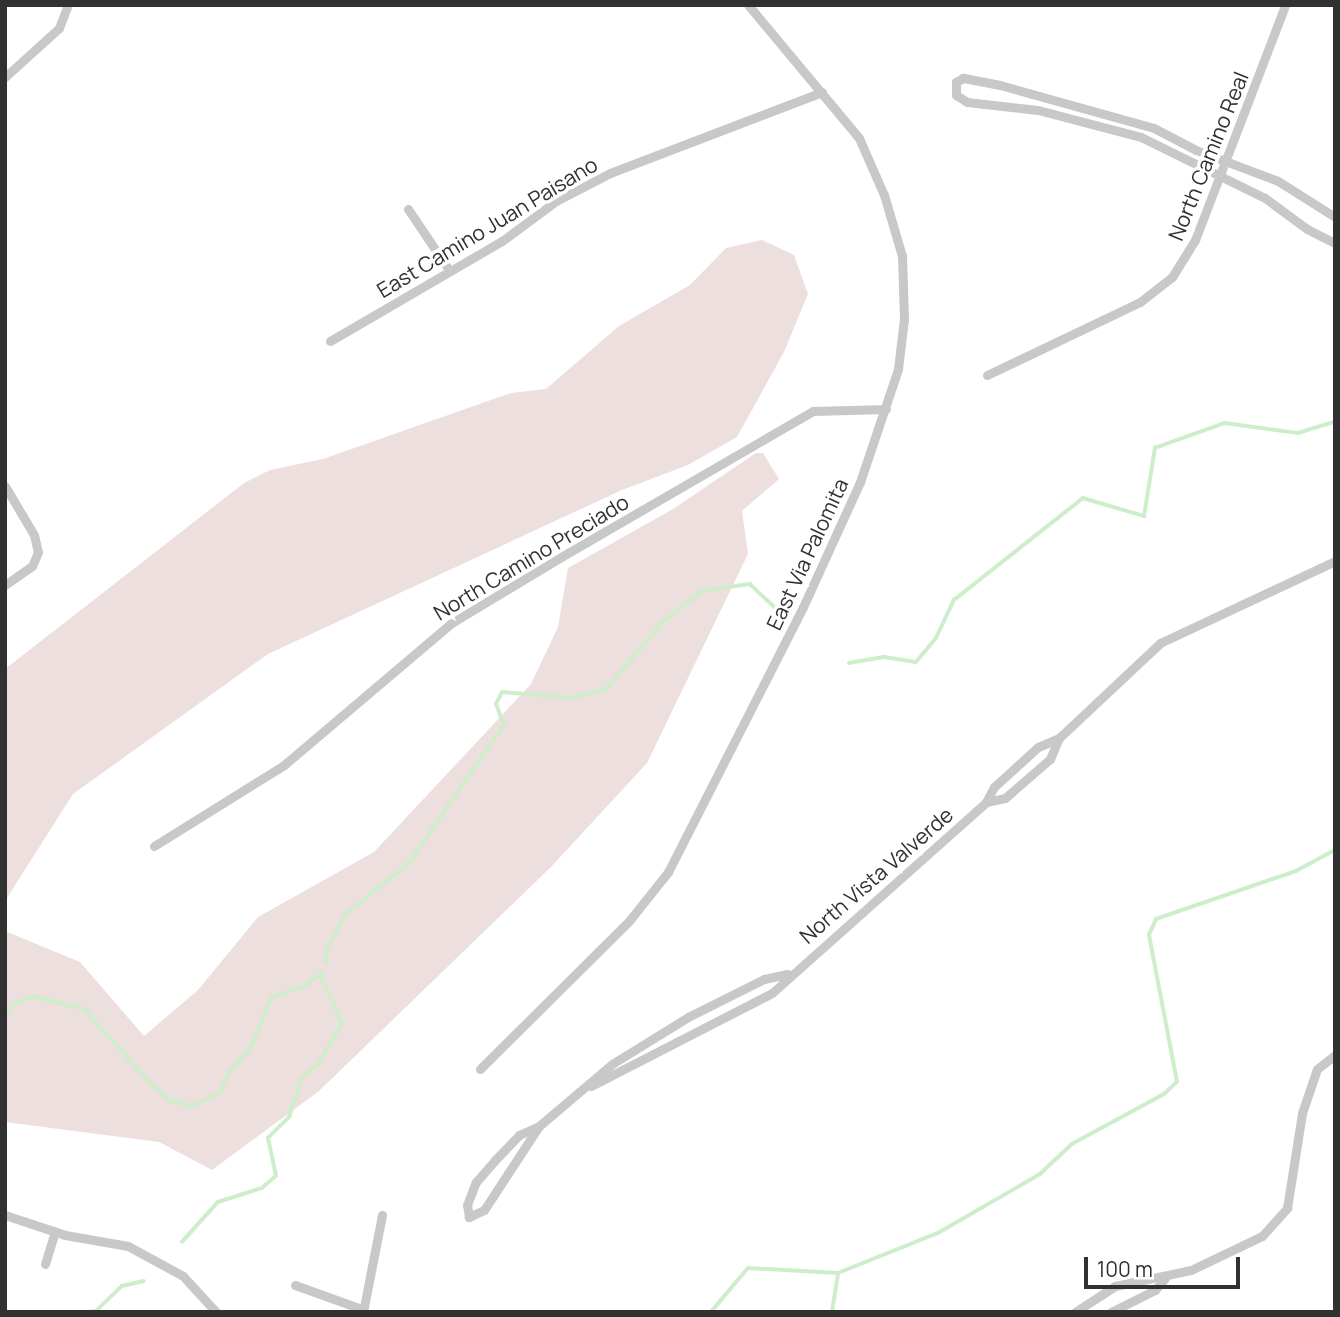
<!DOCTYPE html>
<style>
body{margin:0}
#map{position:relative;width:1340px;height:1317px;overflow:hidden;background:#fff;font-family:Manrope,sans-serif}
div>[style]{position:absolute}
.green>*{inset:0;background:#eedfdf}
.stream>*{height:3.5px;margin:-1.75px;padding:0 1.75px;transform-origin:1.75px;border-radius:1.75px;background:#ceeecb}
.minor>*{height:9px;margin:-4.5px;padding:0 4.5px;transform-origin:4.5px;border-radius:4.5px;background:#c8c8c8}
span{translate:-50% -50%;white-space:nowrap;text-align:center;line-height:1.15;-webkit-text-stroke:7px #fff;paint-order:stroke}
.street-label{font-size:21px;color:#313131}
.frame{position:absolute;inset:0;border:7px solid #313131;pointer-events:none}
.scale{position:absolute;left:1084px;top:1257px;width:156px;height:32px;box-sizing:border-box;border:4px solid #313131;border-top:0;padding-left:9px;font-size:21px;line-height:24px;white-space:nowrap;color:#313131;-webkit-text-stroke:5px #fff;paint-order:stroke}
</style>
<div id="map">
<div class="green">
<div style="clip-path:polygon(762px 240px,794px 255px,808px 294px,784px 352px,737px 437px,688px 465px,622px 490px,268px 654px,73px 794px,5px 901px,5px 669px,244px 483px,270px 470px,323px 459px,511px 393px,546px 389px,619px 326px,690px 285px,726px 248px)"></div>
<div style="clip-path:polygon(756px 453px,763px 453px,779px 479px,742px 511px,748px 554px,647px 763px,551px 867px,319px 1091px,212px 1170px,159px 1142px,5px 1122px,5px 931px,80px 962px,144px 1036px,198px 990px,258px 917px,374px 852px,531px 684px,558px 627px,568px 568px,673px 509px)"></div>
</div>
<div class="stream">
<div style="left:849px;top:663px;width:36px;rotate:-10deg"></div>
<div style="left:884px;top:657px;width:32px;rotate:9deg"></div>
<div style="left:916px;top:662px;width:31px;rotate:-50deg"></div>
<div style="left:936px;top:638px;width:42px;rotate:-64.7deg"></div>
<div style="left:954px;top:600px;width:164px;rotate:-38.3deg"></div>
<div style="left:1083px;top:498px;width:64px;rotate:16.4deg"></div>
<div style="left:1144px;top:516px;width:69px;rotate:-80.8deg"></div>
<div style="left:1155px;top:448px;width:74px;rotate:-19.7deg"></div>
<div style="left:1225px;top:423px;width:74px;rotate:7.8deg"></div>
<div style="left:1298px;top:433px;width:39px;rotate:-17deg"></div>
<div style="left:326px;top:963px;width:12px;rotate:-90deg"></div>
<div style="left:326px;top:951px;width:42px;rotate:-61.6deg"></div>
<div style="left:346px;top:914px;width:81px;rotate:-39deg"></div>
<div style="left:409px;top:863px;width:168px;rotate:-55.5deg"></div>
<div style="left:504px;top:725px;width:22px;rotate:-111deg"></div>
<div style="left:496px;top:704px;width:13px;rotate:-63deg"></div>
<div style="left:502px;top:692px;width:71px;rotate:4.8deg"></div>
<div style="left:573px;top:698px;width:35px;rotate:-16deg"></div>
<div style="left:607px;top:688px;width:88px;rotate:-49.6deg"></div>
<div style="left:664px;top:621px;width:48px;rotate:-38.3deg"></div>
<div style="left:702px;top:591px;width:49px;rotate:-8.3deg"></div>
<div style="left:750px;top:584px;width:41px;rotate:43deg"></div>
<div style="left:5px;top:1015px;width:14px;rotate:-51deg"></div>
<div style="left:14px;top:1004px;width:20px;rotate:-24deg"></div>
<div style="left:32px;top:996px;width:54px;rotate:14deg"></div>
<div style="left:84px;top:1009px;width:101px;rotate:47.8deg"></div>
<div style="left:152px;top:1084px;width:25px;rotate:42deg"></div>
<div style="left:171px;top:1101px;width:22px;rotate:13deg"></div>
<div style="left:192px;top:1106px;width:31px;rotate:-25deg"></div>
<div style="left:220px;top:1093px;width:21px;rotate:-67deg"></div>
<div style="left:228px;top:1074px;width:35px;rotate:-49deg"></div>
<div style="left:251px;top:1048px;width:54px;rotate:-68.2deg"></div>
<div style="left:271px;top:998px;width:37px;rotate:-20deg"></div>
<div style="left:306px;top:985px;width:20px;rotate:-37deg"></div>
<div style="left:182px;top:1242px;width:54px;rotate:-48deg"></div>
<div style="left:218px;top:1202px;width:46px;rotate:-17.7deg"></div>
<div style="left:262px;top:1188px;width:18px;rotate:-41deg"></div>
<div style="left:276px;top:1176px;width:39px;rotate:-102deg"></div>
<div style="left:268px;top:1138px;width:30px;rotate:-45deg"></div>
<div style="left:289px;top:1117px;width:41px;rotate:-71.6deg"></div>
<div style="left:302px;top:1078px;width:23px;rotate:-41deg"></div>
<div style="left:319px;top:1063px;width:46px;rotate:-60.1deg"></div>
<div style="left:342px;top:1023px;width:53px;rotate:-114.6deg"></div>
<div style="left:88px;top:1312px;width:8px;rotate:-7deg"></div>
<div style="left:96px;top:1311px;width:36px;rotate:-44deg"></div>
<div style="left:122px;top:1286px;width:22px;rotate:-13deg"></div>
<div style="left:711px;top:1312px;width:57px;rotate:-49.9deg"></div>
<div style="left:748px;top:1268px;width:90px;rotate:3.2deg"></div>
<div style="left:832px;top:1312px;width:39px;rotate:-81deg"></div>
<div style="left:838px;top:1273px;width:108px;rotate:-21.8deg"></div>
<div style="left:938px;top:1233px;width:118px;rotate:-30deg"></div>
<div style="left:1040px;top:1174px;width:44px;rotate:-43.2deg"></div>
<div style="left:1072px;top:1144px;width:105px;rotate:-28.5deg"></div>
<div style="left:1164px;top:1094px;width:18px;rotate:-43deg"></div>
<div style="left:1177px;top:1082px;width:150px;rotate:-100.8deg"></div>
<div style="left:1149px;top:935px;width:17px;rotate:-66deg"></div>
<div style="left:1156px;top:919px;width:148px;rotate:-18.9deg"></div>
<div style="left:1296px;top:871px;width:44px;rotate:-28.3deg"></div>
</div>
<div class="minor">
<div style="left:5px;top:77px;width:73px;rotate:-42.2deg"></div>
<div style="left:59px;top:28px;width:25px;rotate:-69deg"></div>
<div style="left:408px;top:209px;width:73px;rotate:56.1deg"></div>
<div style="left:1335px;top:217px;width:67px;rotate:-147.7deg"></div>
<div style="left:1278px;top:181px;width:88px;rotate:-159.3deg"></div>
<div style="left:1196px;top:150px;width:47px;rotate:-152.4deg"></div>
<div style="left:1154px;top:128px;width:160px;rotate:-164.4deg"></div>
<div style="left:1000px;top:85px;width:38px;rotate:-169deg"></div>
<div style="left:963px;top:78px;width:8px;rotate:150deg"></div>
<div style="left:956px;top:82px;width:13px;rotate:90deg"></div>
<div style="left:956px;top:95px;width:13px;rotate:32deg"></div>
<div style="left:967px;top:102px;width:71px;rotate:6.4deg"></div>
<div style="left:1038px;top:110px;width:106px;rotate:14.7deg"></div>
<div style="left:1141px;top:137px;width:138px;rotate:26.2deg"></div>
<div style="left:1265px;top:198px;width:52px;rotate:36.4deg"></div>
<div style="left:1307px;top:229px;width:31px;rotate:27deg"></div>
<div style="left:330px;top:341px;width:199px;rotate:-30.2deg"></div>
<div style="left:502px;top:241px;width:67px;rotate:-36.5deg"></div>
<div style="left:556px;top:201px;width:61px;rotate:-27.4deg"></div>
<div style="left:610px;top:173px;width:227px;rotate:-20.9deg"></div>
<div style="left:987px;top:375px;width:170px;rotate:-25.5deg"></div>
<div style="left:1140px;top:302px;width:41px;rotate:-38deg"></div>
<div style="left:1172px;top:277px;width:44px;rotate:-58.1deg"></div>
<div style="left:1195px;top:240px;width:252px;rotate:-69deg"></div>
<div style="left:5px;top:486px;width:57px;rotate:59.4deg"></div>
<div style="left:34px;top:535px;width:17px;rotate:77deg"></div>
<div style="left:38px;top:552px;width:15px;rotate:113deg"></div>
<div style="left:32px;top:566px;width:33px;rotate:145deg"></div>
<div style="left:986px;top:802px;width:19px;rotate:-12deg"></div>
<div style="left:1005px;top:798px;width:60px;rotate:-40.9deg"></div>
<div style="left:1050px;top:759px;width:23px;rotate:-67deg"></div>
<div style="left:154px;top:846px;width:153px;rotate:-31.9deg"></div>
<div style="left:284px;top:765px;width:218px;rotate:-40.3deg"></div>
<div style="left:450px;top:624px;width:130px;rotate:-31.1deg"></div>
<div style="left:561px;top:557px;width:291px;rotate:-30.1deg"></div>
<div style="left:813px;top:411px;width:73px;rotate:-1.6deg"></div>
<div style="left:480px;top:1069px;width:210px;rotate:-44.8deg"></div>
<div style="left:629px;top:921px;width:63px;rotate:-51.5deg"></div>
<div style="left:668px;top:872px;width:297px;rotate:-63deg"></div>
<div style="left:803px;top:607px;width:137px;rotate:-65.5deg"></div>
<div style="left:860px;top:482px;width:119px;rotate:-71.4deg"></div>
<div style="left:898px;top:369px;width:50px;rotate:-83.2deg"></div>
<div style="left:904px;top:319px;width:63px;rotate:-91.8deg"></div>
<div style="left:902px;top:256px;width:64px;rotate:-106.4deg"></div>
<div style="left:884px;top:195px;width:62px;rotate:-113.7deg"></div>
<div style="left:859px;top:138px;width:173px;rotate:-129.8deg"></div>
<div style="left:591px;top:1086px;width:203px;rotate:-27.2deg"></div>
<div style="left:772px;top:993px;width:287px;rotate:-41.7deg"></div>
<div style="left:986px;top:802px;width:17px;rotate:-62deg"></div>
<div style="left:994px;top:787px;width:59px;rotate:-42.3deg"></div>
<div style="left:1038px;top:747px;width:23px;rotate:-23deg"></div>
<div style="left:1059px;top:738px;width:139px;rotate:-43.2deg"></div>
<div style="left:1160px;top:643px;width:193px;rotate:-25.1deg"></div>
<div style="left:539px;top:1126px;width:100px;rotate:123.2deg"></div>
<div style="left:484px;top:1210px;width:17px;rotate:155deg"></div>
<div style="left:469px;top:1217px;width:12px;rotate:-99deg"></div>
<div style="left:467px;top:1205px;width:25px;rotate:-69deg"></div>
<div style="left:476px;top:1182px;width:29px;rotate:-49deg"></div>
<div style="left:495px;top:1160px;width:35px;rotate:-46deg"></div>
<div style="left:519px;top:1135px;width:22px;rotate:-24deg"></div>
<div style="left:539px;top:1126px;width:96px;rotate:-40.3deg"></div>
<div style="left:612px;top:1064px;width:89px;rotate:-31.7deg"></div>
<div style="left:688px;top:1017px;width:85px;rotate:-26.6deg"></div>
<div style="left:764px;top:979px;width:24px;rotate:-12deg"></div>
<div style="left:5px;top:1215px;width:63px;rotate:18.4deg"></div>
<div style="left:65px;top:1235px;width:64px;rotate:9.9deg"></div>
<div style="left:128px;top:1246px;width:63px;rotate:28.6deg"></div>
<div style="left:183px;top:1276px;width:49px;rotate:47.5deg"></div>
<div style="left:45px;top:1264px;width:34px;rotate:-73deg"></div>
<div style="left:295px;top:1285px;width:73px;rotate:19.9deg"></div>
<div style="left:363px;top:1312px;width:99px;rotate:-78.9deg"></div>
<div style="left:1075px;top:1312px;width:48px;rotate:-33deg"></div>
<div style="left:1115px;top:1286px;width:78px;rotate:-11.9deg"></div>
<div style="left:1191px;top:1270px;width:79px;rotate:-25.6deg"></div>
<div style="left:1262px;top:1236px;width:38px;rotate:-48deg"></div>
<div style="left:1287px;top:1208px;width:96px;rotate:-81deg"></div>
<div style="left:1302px;top:1113px;width:46px;rotate:-71.2deg"></div>
<div style="left:1317px;top:1069px;width:23px;rotate:-38deg"></div>
<div style="left:1111px;top:1312px;width:49px;rotate:-26.6deg"></div>
<div style="left:1155px;top:1290px;width:16px;rotate:-50deg"></div>
</div>
<div class="street-label">
<span style="left:1208px;top:156px;rotate:-68deg">North Camino Real</span>
<span style="left:487px;top:227px;rotate:-31deg">East Camino Juan Paisano</span>
<span style="left:807px;top:554px;rotate:-65deg">East Via Palomita</span>
<span style="left:531px;top:557px;rotate:-31deg">North Camino Preciado</span>
<span style="left:876px;top:875px;rotate:-41deg">North Vista Valverde</span>
</div>
<div class="frame"></div>
<div class="scale">100 m</div>
</div>
